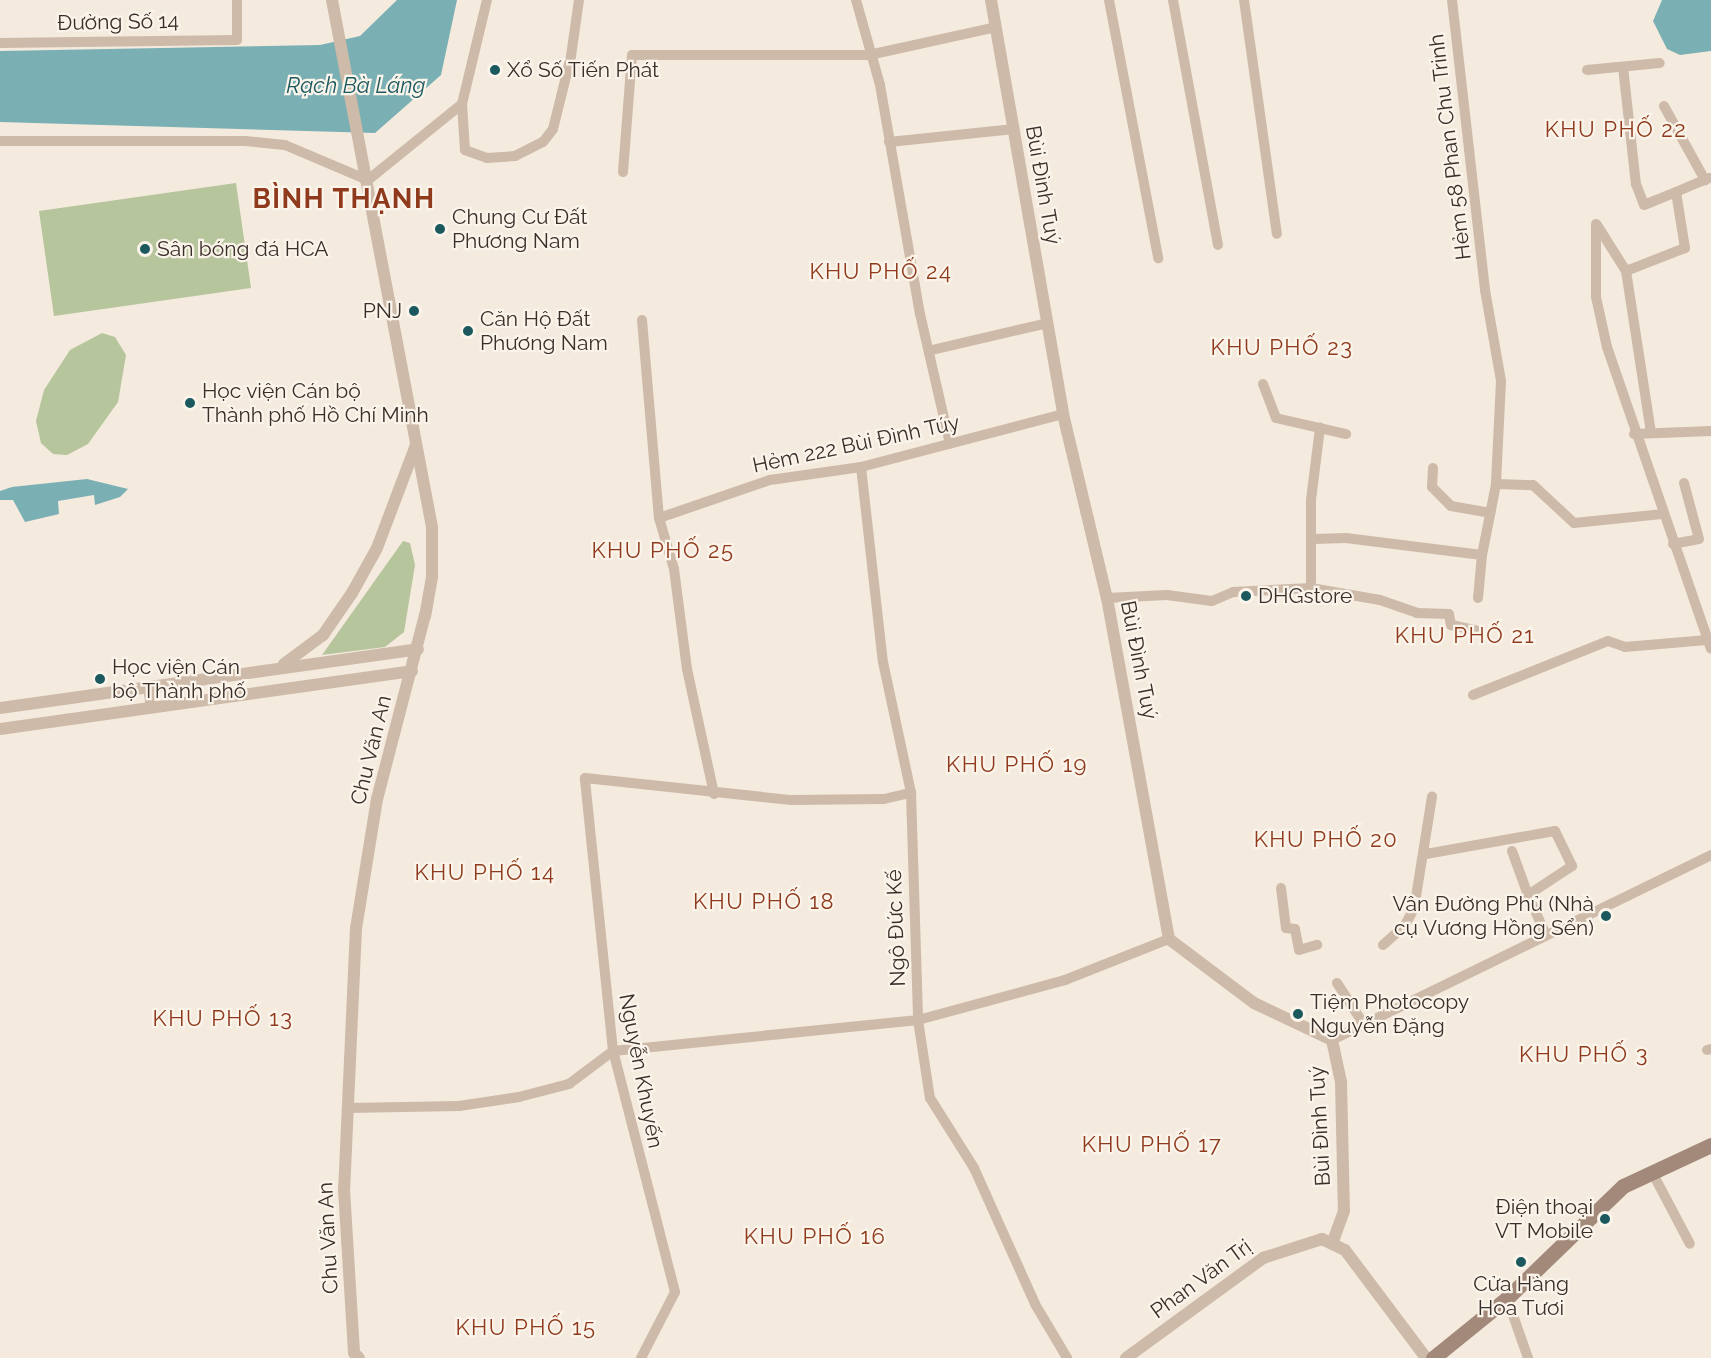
<!DOCTYPE html>
<meta charset="utf-8">
<style>
body{margin:0}
#map{position:relative;width:1711px;height:1358px;overflow:hidden;background:#f4eade;font-family:Raleway,sans-serif}
div>[style]{position:absolute}
.green>*{inset:0;background:#b6c59c}
.water>*{inset:0;background:#7ab0b4}
.minor>*{height:10px;margin:-5px;padding:0 5px;transform-origin:5px;border-radius:5px;background:#cebaa8}
.tertiary>*{height:12px;margin:-6px;padding:0 6px;transform-origin:6px;border-radius:6px;background:#cebaa8}
.secondary>*{height:15px;margin:-7.5px;padding:0 7.5px;transform-origin:7.5px;border-radius:7.5px;background:#a28979}
.dots>*{width:16px;height:16px;translate:-50% -50%;box-sizing:border-box;border:3px solid #fbf4eb;border-radius:50%}
span{translate:-50% -50%;white-space:nowrap;text-align:center;line-height:1.15;-webkit-text-stroke:4.5px #fbf4eb;paint-order:stroke}
.street-label{font-size:21px;color:#3a2f29}
.poi-label{font-size:21px;color:#3a2f29}
.left{translate:0 -50%;text-align:left}
.right{translate:-100% -50%;text-align:right}
.water-label{font-size:22px;color:#1b595f;font-style:italic}
.neighbourhood-label{font-size:22px;color:#8f3a1c;letter-spacing:1.5px}
.district-label{font-size:27px;color:#8f3a1c;font-weight:700;letter-spacing:1.5px}
</style>
<div id="map">
<div class="green">
<div style="clip-path:polygon(236px 183px,251px 288px,54px 316px,39px 211px)"></div>
<div style="clip-path:polygon(102px 333px,115px 337px,126px 355px,118px 402px,88px 444px,67px 455px,53px 454px,41px 443px,36px 421px,44px 390px,70px 350px)"></div>
<div style="clip-path:polygon(403px 541px,410px 543px,415px 565px,404px 632px,385px 647px,322px 655px)"></div>
</div>
<div class="water">
<div style="clip-path:polygon(397px 0,457px 0,441px 75px,375px 133px,0 122px,0 51px,320px 45px,360px 36px)"></div>
<div style="clip-path:polygon(1662px 0,1711px 0,1711px 51px,1680px 55px,1667px 49px,1653px 21px)"></div>
<div style="clip-path:polygon(87px 479px,128px 489px,120px 497px,95px 505px,94px 495px,58px 501px,59px 514px,25px 522px,13px 500px,0 500px,0 491px,12px 487px)"></div>
</div>
<div class="minor">
<div style="left:856px;top:0;width:88px;rotate:74.2deg"></div>
<div style="left:880px;top:85px;width:232px;rotate:80.1deg"></div>
<div style="left:920px;top:314px;width:133px;rotate:77deg"></div>
<div style="left:1109px;top:0;width:263px;rotate:79.2deg"></div>
<div style="left:1173px;top:0;width:249px;rotate:79.6deg"></div>
<div style="left:1244px;top:0;width:236px;rotate:82deg"></div>
<div style="left:1452px;top:0;width:292px;rotate:83.5deg"></div>
<div style="left:1485px;top:290px;width:92px;rotate:80deg"></div>
<div style="left:1501px;top:381px;width:103px;rotate:92.8deg"></div>
<div style="left:0;top:43px;width:237px;rotate:-0.7deg"></div>
<div style="left:237px;top:40px;width:40px;rotate:-90deg"></div>
<div style="left:1623px;top:67px;width:118px;rotate:83.7deg"></div>
<div style="left:1636px;top:184px;width:22px;rotate:69deg"></div>
<div style="left:1644px;top:205px;width:35px;rotate:-22deg"></div>
<div style="left:1676px;top:192px;width:57px;rotate:80.9deg"></div>
<div style="left:1685px;top:248px;width:63px;rotate:158.7deg"></div>
<div style="left:1587px;top:70px;width:73px;rotate:-5.5deg"></div>
<div style="left:462px;top:104px;width:46px;rotate:86.3deg"></div>
<div style="left:465px;top:150px;width:23px;rotate:20deg"></div>
<div style="left:487px;top:158px;width:28px;rotate:-4deg"></div>
<div style="left:515px;top:156px;width:31px;rotate:-27deg"></div>
<div style="left:543px;top:142px;width:16px;rotate:-52deg"></div>
<div style="left:553px;top:129px;width:75px;rotate:-76.1deg"></div>
<div style="left:571px;top:56px;width:57px;rotate:-81.9deg"></div>
<div style="left:1664px;top:106px;width:85px;rotate:61deg"></div>
<div style="left:0;top:141px;width:245px"></div>
<div style="left:245px;top:141px;width:40px;rotate:5.7deg"></div>
<div style="left:285px;top:145px;width:90px;rotate:22.9deg"></div>
<div style="left:368px;top:180px;width:121px;rotate:-39deg"></div>
<div style="left:462px;top:104px;width:107px;rotate:-76.5deg"></div>
<div style="left:889px;top:142px;width:126px;rotate:-5.9deg"></div>
<div style="left:623px;top:172px;width:117px;rotate:-85.6deg"></div>
<div style="left:632px;top:55px;width:237px"></div>
<div style="left:869px;top:55px;width:130px;rotate:-12.4deg"></div>
<div style="left:1676px;top:192px;width:36px;rotate:-23deg"></div>
<div style="left:1596px;top:224px;width:73px;rotate:90deg"></div>
<div style="left:1596px;top:297px;width:51px;rotate:77.6deg"></div>
<div style="left:1607px;top:347px;width:319px;rotate:71deg"></div>
<div style="left:1597px;top:225px;width:54px;rotate:57.8deg"></div>
<div style="left:1626px;top:271px;width:164px;rotate:81.2deg"></div>
<div style="left:642px;top:320px;width:199px;rotate:85.1deg"></div>
<div style="left:659px;top:518px;width:53px;rotate:73.6deg"></div>
<div style="left:674px;top:569px;width:101px;rotate:82.6deg"></div>
<div style="left:687px;top:669px;width:128px;rotate:77.8deg"></div>
<div style="left:932px;top:350px;width:119px;rotate:-13.1deg"></div>
<div style="left:1263px;top:384px;width:36px;rotate:69deg"></div>
<div style="left:1276px;top:418px;width:72px;rotate:12.9deg"></div>
<div style="left:1634px;top:434px;width:77px;rotate:-2.2deg"></div>
<div style="left:861px;top:467px;width:196px;rotate:83.6deg"></div>
<div style="left:883px;top:662px;width:134px;rotate:77.9deg"></div>
<div style="left:911px;top:793px;width:227px;rotate:88.2deg"></div>
<div style="left:918px;top:1020px;width:79px;rotate:81.3deg"></div>
<div style="left:930px;top:1098px;width:83px;rotate:57.8deg"></div>
<div style="left:974px;top:1168px;width:149px;rotate:65.8deg"></div>
<div style="left:1035px;top:1304px;width:63px;rotate:59.3deg"></div>
<div style="left:1433px;top:468px;width:19px;rotate:93deg"></div>
<div style="left:1432px;top:487px;width:27px;rotate:45deg"></div>
<div style="left:1451px;top:506px;width:40px;rotate:10deg"></div>
<div style="left:659px;top:518px;width:117px;rotate:-18.9deg"></div>
<div style="left:770px;top:480px;width:92px;rotate:-8.1deg"></div>
<div style="left:861px;top:467px;width:209px;rotate:-14.7deg"></div>
<div style="left:1314px;top:539px;width:32px;rotate:-2deg"></div>
<div style="left:1346px;top:538px;width:137px;rotate:7.1deg"></div>
<div style="left:1482px;top:555px;width:72px;rotate:-78.8deg"></div>
<div style="left:1496px;top:484px;width:37px;rotate:2deg"></div>
<div style="left:1533px;top:485px;width:56px;rotate:42.8deg"></div>
<div style="left:1574px;top:523px;width:88px;rotate:-5.8deg"></div>
<div style="left:1673px;top:544px;width:26px;rotate:-11deg"></div>
<div style="left:1699px;top:539px;width:58px;rotate:-105deg"></div>
<div style="left:1311px;top:588px;width:88px;rotate:-90deg"></div>
<div style="left:1311px;top:500px;width:73px;rotate:-82.9deg"></div>
<div style="left:1107px;top:598px;width:60px;rotate:-2.9deg"></div>
<div style="left:1167px;top:595px;width:45px;rotate:7.6deg"></div>
<div style="left:1212px;top:601px;width:23px;rotate:-23deg"></div>
<div style="left:1233px;top:592px;width:78px;rotate:-2.9deg"></div>
<div style="left:1311px;top:588px;width:70px;rotate:9.9deg"></div>
<div style="left:1380px;top:600px;width:39px;rotate:19deg"></div>
<div style="left:1417px;top:613px;width:32px;rotate:2deg"></div>
<div style="left:1449px;top:614px;width:11px;rotate:80deg"></div>
<div style="left:1451px;top:625px;width:25px;rotate:12deg"></div>
<div style="left:1478px;top:598px;width:43px;rotate:-84.7deg"></div>
<div style="left:148px;top:687px;width:21px;rotate:82deg"></div>
<div style="left:1473px;top:695px;width:145px;rotate:-21.8deg"></div>
<div style="left:1608px;top:641px;width:18px;rotate:19deg"></div>
<div style="left:1625px;top:647px;width:82px;rotate:-4.9deg"></div>
<div style="left:1512px;top:851px;width:47px;rotate:70deg"></div>
<div style="left:1426px;top:854px;width:131px;rotate:-10.1deg"></div>
<div style="left:1555px;top:831px;width:39px;rotate:64deg"></div>
<div style="left:1572px;top:866px;width:53px;rotate:146.6deg"></div>
<div style="left:1528px;top:895px;width:44px;rotate:65.8deg"></div>
<div style="left:1281px;top:888px;width:40px;rotate:82.9deg"></div>
<div style="left:1286px;top:928px;width:9px;rotate:6deg"></div>
<div style="left:1295px;top:929px;width:21px;rotate:79deg"></div>
<div style="left:1299px;top:950px;width:19px;rotate:-16deg"></div>
<div style="left:1383px;top:945px;width:30px;rotate:-42deg"></div>
<div style="left:1405px;top:925px;width:18px;rotate:-61deg"></div>
<div style="left:1414px;top:909px;width:114px;rotate:-80.9deg"></div>
<div style="left:1337px;top:983px;width:48px;rotate:57deg"></div>
<div style="left:1332px;top:1040px;width:422px;rotate:-26deg"></div>
<div style="left:1707px;top:1050px;width:4px;rotate:-14deg"></div>
<div style="left:348px;top:1108px;width:111px;rotate:-1deg"></div>
<div style="left:459px;top:1106px;width:61px;rotate:-8.5deg"></div>
<div style="left:519px;top:1097px;width:52px;rotate:-14.6deg"></div>
<div style="left:569px;top:1084px;width:55px;rotate:-36.9deg"></div>
<div style="left:613px;top:1051px;width:307px;rotate:-5.8deg"></div>
<div style="left:918px;top:1020px;width:152px;rotate:-15.2deg"></div>
<div style="left:1065px;top:980px;width:112px;rotate:-21.5deg"></div>
<div style="left:1652px;top:1172px;width:81px;rotate:62.2deg"></div>
<div style="left:1507px;top:1298px;width:64px;rotate:70.7deg"></div>
<div style="left:641px;top:1358px;width:74px;rotate:-62.7deg"></div>
<div style="left:675px;top:1292px;width:249px;rotate:-104.4deg"></div>
<div style="left:613px;top:1051px;width:274px;rotate:-95.9deg"></div>
<div style="left:585px;top:778px;width:208px;rotate:6.1deg"></div>
<div style="left:792px;top:800px;width:92px;rotate:-0.6deg"></div>
<div style="left:884px;top:799px;width:28px;rotate:-13deg"></div>
</div>
<div class="tertiary">
<div style="left:332px;top:0;width:536px;rotate:79.26deg"></div>
<div style="left:432px;top:527px;width:50px;rotate:90deg"></div>
<div style="left:432px;top:577px;width:39px;rotate:100deg"></div>
<div style="left:425px;top:615px;width:190px;rotate:104.6deg"></div>
<div style="left:377px;top:799px;width:131px;rotate:99.2deg"></div>
<div style="left:356px;top:928px;width:261px;rotate:92.6deg"></div>
<div style="left:344px;top:1189px;width:164px;rotate:86.5deg"></div>
<div style="left:354px;top:1353px;width:7px;rotate:45deg"></div>
<div style="left:991px;top:0;width:420px;rotate:80.1deg"></div>
<div style="left:1063px;top:414px;width:189px;rotate:76.6deg"></div>
<div style="left:1107px;top:598px;width:347px;rotate:79.7deg"></div>
<div style="left:1169px;top:939px;width:106px;rotate:37deg"></div>
<div style="left:1254px;top:1003px;width:86px;rotate:25.4deg"></div>
<div style="left:1332px;top:1040px;width:43px;rotate:77.9deg"></div>
<div style="left:1341px;top:1082px;width:129px;rotate:88.7deg"></div>
<div style="left:1344px;top:1211px;width:32px;rotate:110deg"></div>
<div style="left:284px;top:664px;width:49px;rotate:-36.6deg"></div>
<div style="left:323px;top:635px;width:51px;rotate:-55.4deg"></div>
<div style="left:352px;top:593px;width:51px;rotate:-60.9deg"></div>
<div style="left:377px;top:548px;width:110px;rotate:-69.3deg"></div>
<div style="left:0;top:708px;width:422px;rotate:-8deg"></div>
<div style="left:0;top:729px;width:416px;rotate:-8deg"></div>
<div style="left:1126px;top:1358px;width:170px;rotate:-36.1deg"></div>
<div style="left:1263px;top:1258px;width:62px;rotate:-17.9deg"></div>
<div style="left:1322px;top:1239px;width:25px;rotate:26deg"></div>
<div style="left:1345px;top:1250px;width:135px;rotate:53.1deg"></div>
</div>
<div class="secondary">
<div style="left:1433px;top:1358px;width:95px;rotate:-39deg"></div>
<div style="left:1507px;top:1298px;width:161px;rotate:-44deg"></div>
<div style="left:1623px;top:1186px;width:97px;rotate:-25deg"></div>
</div>
<div class="dots">
<div style="left:495px;top:70px;background:#1b595f"></div>
<div style="left:440px;top:229px;background:#1b595f"></div>
<div style="left:145px;top:249px;background:#1b595f"></div>
<div style="left:414px;top:311px;background:#1b595f"></div>
<div style="left:468px;top:331px;background:#1b595f"></div>
<div style="left:190px;top:403px;background:#1b595f"></div>
<div style="left:1246px;top:596px;background:#1b595f"></div>
<div style="left:100px;top:679px;background:#1b595f"></div>
<div style="left:1606px;top:916px;background:#1b595f"></div>
<div style="left:1298px;top:1014px;background:#1b595f"></div>
<div style="left:1605px;top:1219px;background:#1b595f"></div>
<div style="left:1521px;top:1262px;background:#1b595f"></div>
</div>
<div class="street-label">
<span style="left:118px;top:22px;rotate:-1deg">Đường Số 14</span>
<span style="left:1450px;top:147px;rotate:-97deg">Hẻm 58 Phan Chu Trinh</span>
<span style="left:1043px;top:185px;rotate:80deg">Bùi Đình Tuý</span>
<span style="left:856px;top:444px;rotate:-12deg">Hẻm 222 Bùi Đình Túy</span>
<span style="left:1139px;top:660px;rotate:79deg">Bùi Đình Tuý</span>
<span style="left:371px;top:750px;rotate:-76deg">Chu Văn An</span>
<span style="left:896px;top:928px;rotate:-92deg">Ngô Đức Kế</span>
<span style="left:641px;top:1071px;rotate:79deg">Nguyễn Khuyến</span>
<span style="left:1320px;top:1126px;rotate:-93deg">Bùi Đình Tuý</span>
<span style="left:328px;top:1238px;rotate:-93deg">Chu Văn An</span>
<span style="left:1201px;top:1279px;rotate:-36deg">Phan Văn Trị</span>
</div>
<div class="poi-label">
<span class="left" style="left:507px;top:70px">Xổ Số Tiến Phát</span>
<span class="left" style="left:452px;top:229px">Chung Cư Đất<br>Phương Nam</span>
<span class="left" style="left:157px;top:249px">Sân bóng đá HCA</span>
<span class="right" style="left:402px;top:311px">PNJ</span>
<span class="left" style="left:480px;top:331px">Căn Hộ Đất<br>Phương Nam</span>
<span class="left" style="left:202px;top:403px">Học viện Cán bộ<br>Thành phố Hồ Chí Minh</span>
<span class="left" style="left:1258px;top:596px">DHGstore</span>
<span class="left" style="left:112px;top:679px">Học viện Cán<br>bộ Thành phố</span>
<span class="right" style="left:1594px;top:916px">Vân Đường Phủ (Nhà<br>cụ Vương Hồng Sển)</span>
<span class="left" style="left:1310px;top:1014px">Tiệm Photocopy<br>Nguyễn Đặng</span>
<span class="right" style="left:1593px;top:1219px">Điện thoại<br>VT Mobile</span>
<span style="left:1521px;top:1296px">Cửa Hàng<br>Hoa Tươi</span>
</div>
<div class="water-label">
<span style="left:356px;top:86px">Rạch Bà Láng</span>
</div>
<div class="neighbourhood-label">
<span style="left:1616px;top:130px">KHU PHỐ 22</span>
<span style="left:881px;top:272px">KHU PHỐ 24</span>
<span style="left:1282px;top:348px">KHU PHỐ 23</span>
<span style="left:663px;top:551px">KHU PHỐ 25</span>
<span style="left:1465px;top:636px">KHU PHỐ 21</span>
<span style="left:1017px;top:765px">KHU PHỐ 19</span>
<span style="left:1326px;top:840px">KHU PHỐ 20</span>
<span style="left:485px;top:873px">KHU PHỐ 14</span>
<span style="left:764px;top:902px">KHU PHỐ 18</span>
<span style="left:223px;top:1019px">KHU PHỐ 13</span>
<span style="left:1584px;top:1055px">KHU PHỐ 3</span>
<span style="left:1152px;top:1145px">KHU PHỐ 17</span>
<span style="left:815px;top:1237px">KHU PHỐ 16</span>
<span style="left:526px;top:1328px">KHU PHỐ 15</span>
</div>
<div class="district-label">
<span style="left:344px;top:199px">BÌNH THẠNH</span>
</div>
</div>
